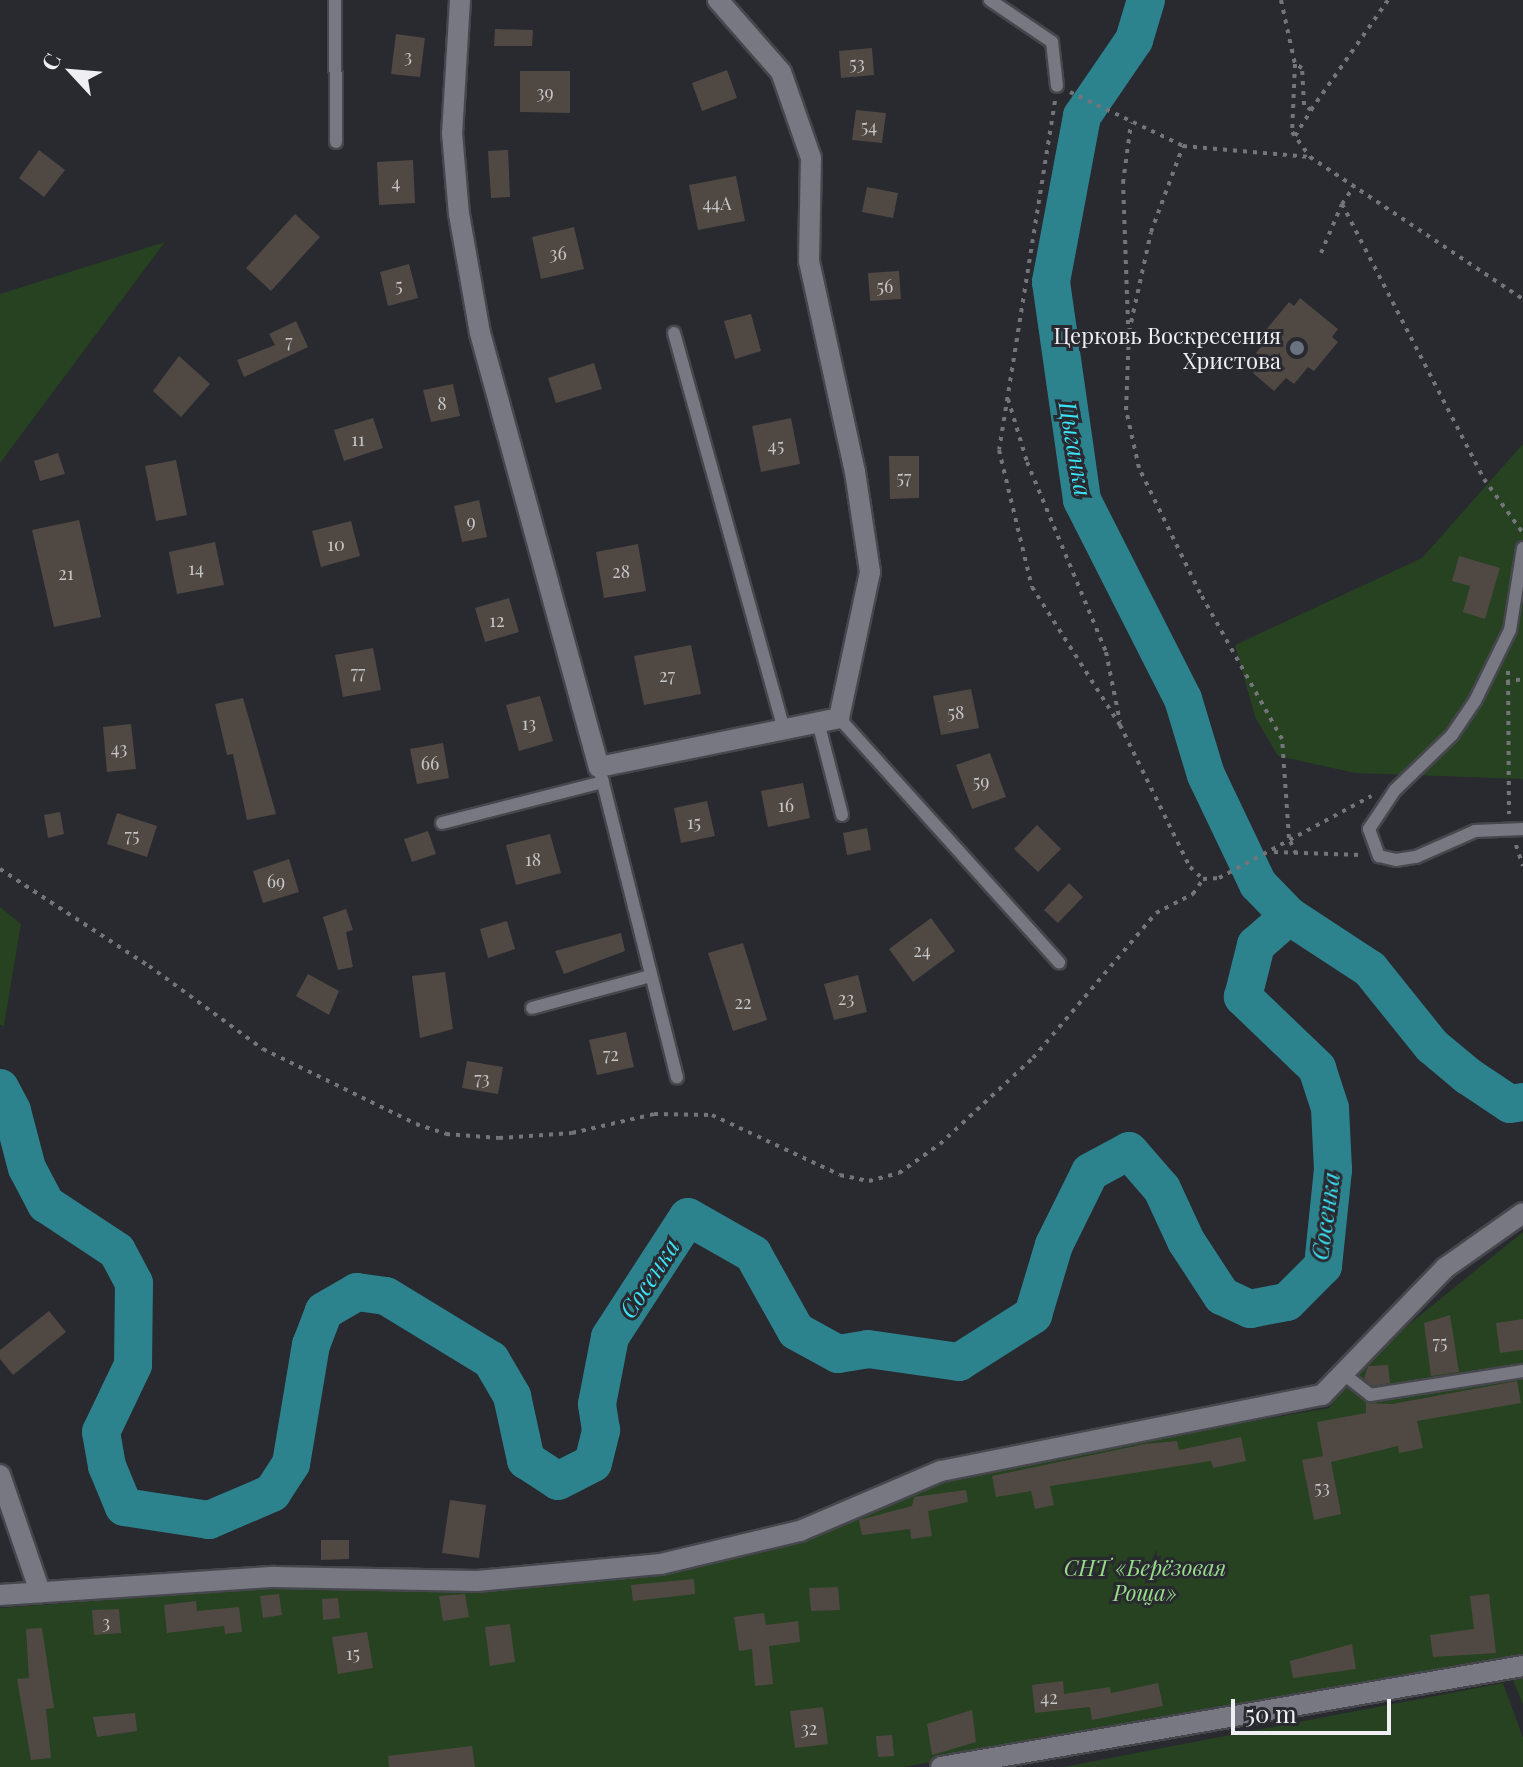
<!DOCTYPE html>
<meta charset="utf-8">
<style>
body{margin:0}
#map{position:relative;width:1523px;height:1767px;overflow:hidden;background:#292930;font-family:"Playfair Display",serif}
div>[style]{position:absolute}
.green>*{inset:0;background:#264220}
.river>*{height:38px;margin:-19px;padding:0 19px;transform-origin:19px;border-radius:19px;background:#2c838e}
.building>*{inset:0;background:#504943}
.path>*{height:4px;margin-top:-2px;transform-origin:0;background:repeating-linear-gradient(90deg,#74747b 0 4px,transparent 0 10px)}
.roads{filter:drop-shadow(2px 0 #46474d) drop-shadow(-2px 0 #46474d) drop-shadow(0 2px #46474d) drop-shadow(0 -2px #46474d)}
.lane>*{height:12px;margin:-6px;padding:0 6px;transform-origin:6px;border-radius:6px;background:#777881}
.street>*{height:20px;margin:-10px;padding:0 10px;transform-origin:10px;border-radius:10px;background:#777881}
.dots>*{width:22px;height:22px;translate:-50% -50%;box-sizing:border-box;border:4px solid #292930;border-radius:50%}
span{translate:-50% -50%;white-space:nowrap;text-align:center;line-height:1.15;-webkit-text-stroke:6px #292930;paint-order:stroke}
.number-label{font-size:18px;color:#c6c5c7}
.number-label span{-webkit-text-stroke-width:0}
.poi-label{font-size:22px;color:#eeeef3}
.right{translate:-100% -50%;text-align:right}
.park-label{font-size:22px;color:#97dd8a;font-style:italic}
.water-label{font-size:24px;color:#3be3f7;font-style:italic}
.north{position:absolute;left:32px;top:32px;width:80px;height:80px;-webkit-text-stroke:6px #292930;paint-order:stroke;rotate:296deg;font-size:22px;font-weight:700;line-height:32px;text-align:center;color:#eeeef3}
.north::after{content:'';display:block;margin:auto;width:28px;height:36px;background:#eeeef3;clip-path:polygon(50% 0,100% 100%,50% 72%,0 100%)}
.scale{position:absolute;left:1231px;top:1699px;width:160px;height:36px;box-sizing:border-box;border:4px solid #eeeef3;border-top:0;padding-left:10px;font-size:24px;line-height:28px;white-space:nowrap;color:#eeeef3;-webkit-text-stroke:6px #292930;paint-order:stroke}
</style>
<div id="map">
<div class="green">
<div style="clip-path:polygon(165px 242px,0 463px,0 294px)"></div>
<div style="clip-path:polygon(1523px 444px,1523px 779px,1355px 773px,1278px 756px,1255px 717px,1235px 645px,1422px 558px)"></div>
<div style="clip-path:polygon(0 907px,21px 924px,4px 1026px,0 1025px)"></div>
<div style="clip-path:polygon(1523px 1232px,1523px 1705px,1504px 1657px,903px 1767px,0 1767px,0 1608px,730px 1554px,945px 1475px,1329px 1408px,1355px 1368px)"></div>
<div style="clip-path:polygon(1503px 1683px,1523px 1738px,1523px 1767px,1063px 1767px)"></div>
</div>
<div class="river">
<div style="left:1146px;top:0;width:42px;rotate:106.7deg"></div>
<div style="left:1134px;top:40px;width:92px;rotate:124.4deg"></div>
<div style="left:1082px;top:116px;width:169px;rotate:100.6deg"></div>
<div style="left:1051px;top:282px;width:220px;rotate:81.9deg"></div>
<div style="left:1082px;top:500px;width:223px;rotate:63.1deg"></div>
<div style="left:1183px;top:699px;width:79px;rotate:73.2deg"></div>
<div style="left:1206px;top:775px;width:121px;rotate:64.5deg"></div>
<div style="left:1258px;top:884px;width:45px;rotate:45.9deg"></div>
<div style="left:0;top:1088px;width:26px;rotate:62deg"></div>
<div style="left:12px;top:1111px;width:59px;rotate:75.3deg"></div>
<div style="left:27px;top:1168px;width:41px;rotate:62.2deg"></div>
<div style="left:46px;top:1204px;width:85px;rotate:33.5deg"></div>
<div style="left:117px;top:1251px;width:36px;rotate:62deg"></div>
<div style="left:134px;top:1283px;width:82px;rotate:90.7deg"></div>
<div style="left:133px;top:1365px;width:74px;rotate:115.5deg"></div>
<div style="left:101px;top:1432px;width:35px;rotate:80deg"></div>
<div style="left:107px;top:1466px;width:44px;rotate:67.5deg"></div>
<div style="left:124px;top:1507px;width:86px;rotate:8.7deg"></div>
<div style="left:209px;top:1520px;width:69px;rotate:-23.2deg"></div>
<div style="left:272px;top:1493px;width:35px;rotate:-57deg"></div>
<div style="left:291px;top:1464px;width:121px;rotate:-80.5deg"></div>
<div style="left:311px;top:1345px;width:36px;rotate:-69deg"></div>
<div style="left:324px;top:1311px;width:38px;rotate:-30deg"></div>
<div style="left:357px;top:1292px;width:29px;rotate:8deg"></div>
<div style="left:386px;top:1296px;width:123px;rotate:31.4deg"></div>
<div style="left:491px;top:1360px;width:42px;rotate:59.7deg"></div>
<div style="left:512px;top:1396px;width:66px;rotate:77.7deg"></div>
<div style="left:526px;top:1460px;width:38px;rotate:33deg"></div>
<div style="left:558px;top:1481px;width:39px;rotate:-27deg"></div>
<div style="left:593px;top:1463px;width:34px;rotate:-76deg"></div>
<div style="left:601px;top:1430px;width:26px;rotate:-99deg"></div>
<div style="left:597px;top:1404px;width:68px;rotate:-79deg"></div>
<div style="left:610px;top:1337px;width:143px;rotate:-57deg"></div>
<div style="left:688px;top:1217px;width:75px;rotate:29.6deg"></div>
<div style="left:753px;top:1254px;width:88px;rotate:60.8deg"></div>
<div style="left:796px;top:1331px;width:48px;rotate:28.7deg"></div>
<div style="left:838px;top:1354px;width:30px;rotate:-9deg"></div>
<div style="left:868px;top:1349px;width:92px;rotate:8.1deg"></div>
<div style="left:959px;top:1362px;width:88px;rotate:-32.4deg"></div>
<div style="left:1033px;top:1315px;width:73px;rotate:-73.3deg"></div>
<div style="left:1054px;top:1245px;width:81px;rotate:-63.7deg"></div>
<div style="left:1090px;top:1172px;width:44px;rotate:-28.3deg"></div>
<div style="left:1129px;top:1151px;width:50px;rotate:49deg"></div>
<div style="left:1162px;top:1189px;width:57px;rotate:65.2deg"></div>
<div style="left:1186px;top:1241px;width:66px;rotate:56.8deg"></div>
<div style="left:1222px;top:1296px;width:31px;rotate:25deg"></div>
<div style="left:1250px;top:1309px;width:38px;rotate:-11deg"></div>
<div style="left:1287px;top:1302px;width:51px;rotate:-45deg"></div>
<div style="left:1323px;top:1266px;width:97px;rotate:-84.1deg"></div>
<div style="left:1333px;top:1170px;width:62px;rotate:-92.8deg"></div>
<div style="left:1330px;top:1108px;width:42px;rotate:-108deg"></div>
<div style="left:1317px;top:1068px;width:103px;rotate:-136.2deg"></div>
<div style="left:1243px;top:997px;width:54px;rotate:-76deg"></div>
<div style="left:1256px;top:945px;width:44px;rotate:-41.3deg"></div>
<div style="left:1289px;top:916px;width:97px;rotate:33.2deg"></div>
<div style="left:1370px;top:969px;width:99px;rotate:51.2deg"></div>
<div style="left:1432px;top:1046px;width:47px;rotate:39.8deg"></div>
<div style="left:1468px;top:1076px;width:50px;rotate:33.7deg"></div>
<div style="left:1510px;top:1104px;width:13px;rotate:-9deg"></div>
</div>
<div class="building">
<div style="clip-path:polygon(495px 29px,533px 30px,532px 46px,494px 46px)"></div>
<div style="clip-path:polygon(396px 34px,425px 38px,420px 77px,391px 74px)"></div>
<div style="clip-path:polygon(872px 48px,874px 75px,841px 78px,839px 51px)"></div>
<div style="clip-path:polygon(727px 70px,737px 98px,702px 111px,692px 83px)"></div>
<div style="clip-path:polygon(520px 71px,570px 71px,570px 113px,520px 112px)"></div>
<div style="clip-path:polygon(856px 110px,886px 113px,882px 143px,852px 140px)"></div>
<div style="clip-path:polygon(39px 150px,65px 170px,44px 197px,19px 178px)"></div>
<div style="clip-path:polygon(508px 150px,510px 197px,491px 198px,488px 151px)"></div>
<div style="clip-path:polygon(413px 160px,415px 203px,379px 205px,377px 162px)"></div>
<div style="clip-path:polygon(736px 176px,745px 221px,698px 230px,689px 185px)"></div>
<div style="clip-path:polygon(867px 187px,898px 193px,893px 218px,862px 212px)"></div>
<div style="clip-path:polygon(295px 214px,320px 237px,271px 291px,246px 268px)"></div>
<div style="clip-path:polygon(574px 227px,584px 269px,541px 279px,532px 237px)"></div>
<div style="clip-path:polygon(409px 264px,418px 298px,388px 306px,380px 272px)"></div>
<div style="clip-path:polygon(899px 271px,901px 299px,870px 301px,868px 273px)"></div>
<div style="clip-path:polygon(1300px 298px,1338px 329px,1332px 337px,1338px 342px,1314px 371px,1308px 367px,1294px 384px,1286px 378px,1274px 391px,1253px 373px,1264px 360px,1256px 353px,1270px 336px,1265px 331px,1289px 302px,1294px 306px)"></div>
<div style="clip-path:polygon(751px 314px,761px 351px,735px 359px,724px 321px)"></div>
<div style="clip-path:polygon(296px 321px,308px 347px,244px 377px,237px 360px,275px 345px,269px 334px)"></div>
<div style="clip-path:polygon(179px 356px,210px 384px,181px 417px,153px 391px)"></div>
<div style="clip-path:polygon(594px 363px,602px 389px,556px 403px,548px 378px)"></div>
<div style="clip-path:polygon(453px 384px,460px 416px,431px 422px,423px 390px)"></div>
<div style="clip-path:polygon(373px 418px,383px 448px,344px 461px,334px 430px)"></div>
<div style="clip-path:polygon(791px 418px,800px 464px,761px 472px,752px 426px)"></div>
<div style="clip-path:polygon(58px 453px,65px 474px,40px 481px,34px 461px)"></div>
<div style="clip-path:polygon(889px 456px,919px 456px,919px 498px,890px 499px)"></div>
<div style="clip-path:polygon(176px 460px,187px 515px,156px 521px,145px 466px)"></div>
<div style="clip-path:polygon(479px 500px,487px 537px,462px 542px,454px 506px)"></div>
<div style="clip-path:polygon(79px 520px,101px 617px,54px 627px,32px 530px)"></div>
<div style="clip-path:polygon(351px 521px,360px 556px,321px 567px,312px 531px)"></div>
<div style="clip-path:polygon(215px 542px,224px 585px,177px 594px,169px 552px)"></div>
<div style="clip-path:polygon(638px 544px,646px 591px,604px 598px,596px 552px)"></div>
<div style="clip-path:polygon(1459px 556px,1500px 568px,1485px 619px,1463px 612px,1470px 586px,1452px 581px)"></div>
<div style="clip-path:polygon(509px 598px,519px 632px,485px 642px,475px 608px)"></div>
<div style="clip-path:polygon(691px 645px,701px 694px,644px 705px,634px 656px)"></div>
<div style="clip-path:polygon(373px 648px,381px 690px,343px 697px,335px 655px)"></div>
<div style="clip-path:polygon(971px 689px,979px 728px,941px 735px,933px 696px)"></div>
<div style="clip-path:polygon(540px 696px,553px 741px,519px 751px,506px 705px)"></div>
<div style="clip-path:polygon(243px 698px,276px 814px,247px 820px,233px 754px,227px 755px,215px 704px)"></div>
<div style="clip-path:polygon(131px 724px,136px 769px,107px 772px,103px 727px)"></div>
<div style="clip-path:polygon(443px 743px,449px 778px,417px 784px,410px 749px)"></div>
<div style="clip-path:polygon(990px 753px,1006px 797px,972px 809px,956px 765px)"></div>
<div style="clip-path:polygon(803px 783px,810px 818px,768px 827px,761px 791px)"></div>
<div style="clip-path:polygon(707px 801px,715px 836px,681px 843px,674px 808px)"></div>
<div style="clip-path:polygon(60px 812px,64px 834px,48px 838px,44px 815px)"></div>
<div style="clip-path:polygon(117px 813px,157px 826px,147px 857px,107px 844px)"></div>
<div style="clip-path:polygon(1037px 825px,1061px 849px,1038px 872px,1014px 849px)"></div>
<div style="clip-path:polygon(867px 828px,871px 850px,847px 855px,843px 833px)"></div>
<div style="clip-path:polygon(428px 831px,436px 854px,412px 862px,404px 839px)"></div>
<div style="clip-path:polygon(550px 834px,561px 873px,516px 885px,506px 845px)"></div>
<div style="clip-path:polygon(289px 859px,299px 892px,263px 903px,253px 871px)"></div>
<div style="clip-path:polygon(1069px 883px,1083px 897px,1058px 923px,1044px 910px)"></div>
<div style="clip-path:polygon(346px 909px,353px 930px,346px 932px,353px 967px,338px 970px,323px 917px)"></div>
<div style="clip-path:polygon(931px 918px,955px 951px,913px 982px,889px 949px)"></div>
<div style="clip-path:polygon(507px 921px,515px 949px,488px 958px,480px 929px)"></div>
<div style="clip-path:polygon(621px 933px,625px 951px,564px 974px,555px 951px)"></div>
<div style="clip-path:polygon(743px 943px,767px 1020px,733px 1031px,708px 953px)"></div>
<div style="clip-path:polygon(445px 972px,453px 1029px,420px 1038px,412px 976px)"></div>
<div style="clip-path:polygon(308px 974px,339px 991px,329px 1015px,296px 996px)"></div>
<div style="clip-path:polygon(858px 975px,867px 1012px,834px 1020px,824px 984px)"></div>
<div style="clip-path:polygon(626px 1032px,634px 1067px,597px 1075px,589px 1040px)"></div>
<div style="clip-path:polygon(467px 1061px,503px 1067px,498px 1094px,462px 1088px)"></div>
<div style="clip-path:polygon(49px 1311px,66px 1332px,13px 1375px,0 1359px,0 1350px)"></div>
<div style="clip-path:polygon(1450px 1315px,1459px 1372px,1431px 1376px,1424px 1323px)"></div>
<div style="clip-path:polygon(1523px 1319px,1523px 1350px,1500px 1353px,1496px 1323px)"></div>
<div style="clip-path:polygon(1388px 1365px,1390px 1383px,1372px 1386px,1364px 1379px,1368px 1366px)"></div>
<div style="clip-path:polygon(1517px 1381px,1521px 1403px,1417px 1421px,1423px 1448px,1399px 1453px,1398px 1446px,1331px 1462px,1341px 1514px,1314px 1520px,1302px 1460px,1323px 1456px,1317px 1422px,1366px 1413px,1366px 1403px,1392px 1404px)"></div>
<div style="clip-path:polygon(1241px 1437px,1246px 1461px,1213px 1468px,1211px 1461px,1050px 1486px,1054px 1505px,1035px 1509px,1031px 1491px,996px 1497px,992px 1476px,1145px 1444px,1177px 1441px,1179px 1450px)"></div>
<div style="clip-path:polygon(966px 1490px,968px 1502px,928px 1511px,932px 1536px,911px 1539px,910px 1529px,862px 1535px,859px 1520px,912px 1506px,914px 1497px)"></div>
<div style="clip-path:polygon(450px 1500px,486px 1505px,479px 1558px,442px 1553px)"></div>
<div style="clip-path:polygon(321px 1540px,349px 1540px,349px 1559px,321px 1560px)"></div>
<div style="clip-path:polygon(694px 1579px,695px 1594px,633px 1601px,631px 1585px)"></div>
<div style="clip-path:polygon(838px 1587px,840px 1610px,811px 1611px,809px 1588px)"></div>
<div style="clip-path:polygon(279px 1594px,282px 1615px,263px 1618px,260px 1596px)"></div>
<div style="clip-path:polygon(465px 1594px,469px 1617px,443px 1621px,439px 1596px)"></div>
<div style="clip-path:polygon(1489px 1594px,1496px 1653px,1433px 1657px,1430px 1635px,1474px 1629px,1470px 1596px)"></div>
<div style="clip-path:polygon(338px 1598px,340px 1618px,323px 1620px,322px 1599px)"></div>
<div style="clip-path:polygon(196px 1601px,197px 1611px,239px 1607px,242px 1632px,225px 1634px,224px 1626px,167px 1633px,164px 1605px)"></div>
<div style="clip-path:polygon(119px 1609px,121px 1633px,94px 1635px,92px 1610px)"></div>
<div style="clip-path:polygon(764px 1613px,766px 1625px,798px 1621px,800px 1642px,769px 1646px,773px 1684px,755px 1686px,752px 1649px,739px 1651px,734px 1617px)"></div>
<div style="clip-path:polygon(510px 1624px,515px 1662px,490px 1666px,485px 1627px)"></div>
<div style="clip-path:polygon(42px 1628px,54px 1708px,46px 1709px,51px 1758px,31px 1760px,17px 1679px,29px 1678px,26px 1629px)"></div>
<div style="clip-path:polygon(367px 1632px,373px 1668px,338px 1674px,332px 1637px)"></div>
<div style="clip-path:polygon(1352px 1644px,1356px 1669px,1293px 1678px,1290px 1661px)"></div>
<div style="clip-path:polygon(1063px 1681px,1064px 1694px,1110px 1687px,1111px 1693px,1158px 1683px,1163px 1706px,1092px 1720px,1090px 1707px,1035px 1713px,1032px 1685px)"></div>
<div style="clip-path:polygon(823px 1707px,828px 1744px,795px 1748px,790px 1711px)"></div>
<div style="clip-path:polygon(972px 1710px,976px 1742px,932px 1755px,927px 1724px)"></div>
<div style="clip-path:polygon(135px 1713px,137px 1731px,97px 1737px,93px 1717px)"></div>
<div style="clip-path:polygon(892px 1735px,894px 1756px,878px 1757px,876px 1736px)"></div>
<div style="clip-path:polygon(472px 1746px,475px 1767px,389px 1767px,388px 1756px)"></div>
</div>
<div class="path">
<div style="left:1281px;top:0;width:66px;rotate:77.7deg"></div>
<div style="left:1295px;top:64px;width:68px;rotate:92.5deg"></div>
<div style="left:1292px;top:132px;width:31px;rotate:54deg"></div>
<div style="left:1310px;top:157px;width:256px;rotate:33.7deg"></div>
<div style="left:1070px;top:92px;width:125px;rotate:25.5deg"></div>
<div style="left:1055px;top:101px;width:353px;rotate:99.1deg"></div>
<div style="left:999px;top:450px;width:141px;rotate:76.5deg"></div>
<div style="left:1032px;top:587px;width:164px;rotate:57.5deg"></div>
<div style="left:1120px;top:725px;width:158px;rotate:63.8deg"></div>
<div style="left:1190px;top:867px;width:18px;rotate:43deg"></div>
<div style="left:1203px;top:879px;width:16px;rotate:-4deg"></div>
<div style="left:1219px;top:878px;width:173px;rotate:-28.3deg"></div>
<div style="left:1311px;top:110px;width:134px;rotate:-55deg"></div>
<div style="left:1295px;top:136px;width:31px;rotate:-58deg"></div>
<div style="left:1311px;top:110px;width:9px;rotate:-144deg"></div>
<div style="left:1304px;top:105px;width:37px;rotate:-93deg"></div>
<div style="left:1302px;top:68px;width:8px;rotate:-150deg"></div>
<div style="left:1342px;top:204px;width:22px;rotate:-56deg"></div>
<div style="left:1321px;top:253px;width:53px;rotate:-66.8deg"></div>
<div style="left:1342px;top:204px;width:309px;rotate:62.7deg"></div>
<div style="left:1484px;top:479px;width:67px;rotate:54.2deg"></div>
<div style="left:1128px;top:324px;width:141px;rotate:-92deg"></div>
<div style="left:1123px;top:183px;width:61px;rotate:-82.4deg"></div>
<div style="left:1008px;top:399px;width:66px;rotate:73.2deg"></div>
<div style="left:1027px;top:462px;width:206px;rotate:67.4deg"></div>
<div style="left:1106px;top:652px;width:71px;rotate:78.7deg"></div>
<div style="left:1508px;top:671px;width:143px;rotate:89.6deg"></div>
<div style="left:1506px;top:682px;width:17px;rotate:-10deg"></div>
<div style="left:1516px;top:845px;width:22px;rotate:72deg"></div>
<div style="left:1274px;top:852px;width:87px;rotate:2deg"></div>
<div style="left:1296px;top:854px;width:17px;rotate:-114deg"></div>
<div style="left:1289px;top:838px;width:99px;rotate:-94deg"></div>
<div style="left:1282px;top:739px;width:167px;rotate:-119.3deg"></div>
<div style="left:1200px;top:593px;width:139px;rotate:-116deg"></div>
<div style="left:1139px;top:468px;width:59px;rotate:-102.6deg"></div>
<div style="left:1126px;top:410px;width:78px;rotate:-87.8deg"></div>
<div style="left:1129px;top:332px;width:102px;rotate:-77.6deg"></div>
<div style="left:1151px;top:232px;width:92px;rotate:-69.6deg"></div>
<div style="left:1183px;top:146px;width:127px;rotate:5deg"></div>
<div style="left:0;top:869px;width:178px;rotate:33.1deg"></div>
<div style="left:149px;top:966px;width:141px;rotate:36.1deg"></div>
<div style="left:263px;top:1049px;width:170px;rotate:26.1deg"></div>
<div style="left:416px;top:1124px;width:32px;rotate:18deg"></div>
<div style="left:446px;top:1134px;width:53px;rotate:4.3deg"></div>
<div style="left:499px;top:1138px;width:73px;rotate:-3.9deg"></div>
<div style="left:572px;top:1133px;width:84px;rotate:-13deg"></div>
<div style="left:654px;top:1114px;width:58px;rotate:1deg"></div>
<div style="left:712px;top:1115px;width:141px;rotate:25.1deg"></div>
<div style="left:840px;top:1175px;width:30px;rotate:12deg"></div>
<div style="left:869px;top:1181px;width:31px;rotate:-15deg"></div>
<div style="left:899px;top:1173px;width:50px;rotate:-35.3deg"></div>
<div style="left:940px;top:1144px;width:127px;rotate:-42.8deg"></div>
<div style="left:1033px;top:1058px;width:190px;rotate:-49.7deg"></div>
<div style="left:1156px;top:913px;width:42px;rotate:-27.2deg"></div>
<div style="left:1193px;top:894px;width:18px;rotate:-56deg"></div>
</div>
<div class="roads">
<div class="lane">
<div style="left:335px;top:0;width:142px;rotate:89.6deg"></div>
<div style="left:990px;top:0;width:75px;rotate:34.1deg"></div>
<div style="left:1052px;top:42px;width:44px;rotate:83.5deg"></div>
<div style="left:674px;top:333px;width:411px;rotate:74.5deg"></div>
<div style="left:1523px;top:548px;width:83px;rotate:99deg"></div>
<div style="left:1510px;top:630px;width:79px;rotate:116.2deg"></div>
<div style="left:1475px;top:701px;width:41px;rotate:124.1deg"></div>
<div style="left:1452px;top:735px;width:79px;rotate:136deg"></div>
<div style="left:1395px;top:790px;width:47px;rotate:123.7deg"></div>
<div style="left:1369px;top:829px;width:29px;rotate:70deg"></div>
<div style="left:1379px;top:856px;width:17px;rotate:13deg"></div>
<div style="left:1396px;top:860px;width:20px;rotate:-9deg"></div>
<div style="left:1416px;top:857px;width:64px;rotate:-23.8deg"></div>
<div style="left:1475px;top:831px;width:48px;rotate:-2.4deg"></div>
<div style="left:839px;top:718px;width:329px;rotate:48deg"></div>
<div style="left:818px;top:722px;width:96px;rotate:75.5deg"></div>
<div style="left:599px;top:767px;width:320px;rotate:75.9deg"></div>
<div style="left:442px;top:823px;width:166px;rotate:-14.3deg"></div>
<div style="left:532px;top:1008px;width:123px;rotate:-15.1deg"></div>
<div style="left:1341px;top:1372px;width:37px;rotate:38deg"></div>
<div style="left:1370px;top:1395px;width:155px;rotate:-8.9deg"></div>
</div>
<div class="street">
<div style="left:460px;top:0;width:133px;rotate:93.4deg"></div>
<div style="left:452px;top:133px;width:81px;rotate:85.1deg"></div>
<div style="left:459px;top:214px;width:121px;rotate:80deg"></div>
<div style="left:480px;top:333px;width:450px;rotate:74.7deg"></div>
<div style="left:599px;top:767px;width:245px;rotate:-11.5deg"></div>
<div style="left:839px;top:718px;width:149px;rotate:-78deg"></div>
<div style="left:870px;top:572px;width:101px;rotate:-98.5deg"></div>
<div style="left:855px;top:472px;width:216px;rotate:-102.3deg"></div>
<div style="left:809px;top:261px;width:103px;rotate:-88.9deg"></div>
<div style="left:811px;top:158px;width:91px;rotate:-109.2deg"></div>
<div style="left:781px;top:72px;width:96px;rotate:-131.2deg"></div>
<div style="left:0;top:1475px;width:124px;rotate:71.1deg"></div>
<div style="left:0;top:1595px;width:275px;rotate:-3.8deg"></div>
<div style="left:274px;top:1577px;width:203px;rotate:1.1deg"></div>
<div style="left:477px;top:1581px;width:185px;rotate:-5.3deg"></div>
<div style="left:661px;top:1564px;width:143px;rotate:-13.4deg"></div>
<div style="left:800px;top:1531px;width:153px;rotate:-23.1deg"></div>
<div style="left:941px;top:1471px;width:389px;rotate:-11.3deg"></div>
<div style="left:1322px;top:1395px;width:177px;rotate:-45.9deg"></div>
<div style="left:1445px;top:1268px;width:95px;rotate:-35.2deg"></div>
<div style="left:941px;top:1767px;width:591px;rotate:-9.85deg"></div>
</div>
</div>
<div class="dots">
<div style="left:1297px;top:348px;background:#6b7280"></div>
</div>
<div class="number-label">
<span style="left:408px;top:56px">3</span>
<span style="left:857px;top:63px">53</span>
<span style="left:545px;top:92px">39</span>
<span style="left:869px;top:126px">54</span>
<span style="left:396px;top:182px">4</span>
<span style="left:717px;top:203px">44А</span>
<span style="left:558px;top:253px">36</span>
<span style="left:399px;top:285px">5</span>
<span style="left:885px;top:286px">56</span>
<span style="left:289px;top:341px">7</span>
<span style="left:442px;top:403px">8</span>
<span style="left:358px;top:439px">11</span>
<span style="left:776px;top:445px">45</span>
<span style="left:904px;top:477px">57</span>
<span style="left:471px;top:521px">9</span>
<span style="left:336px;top:544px">10</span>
<span style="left:196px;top:568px">14</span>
<span style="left:621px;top:571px">28</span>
<span style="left:66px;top:573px">21</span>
<span style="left:497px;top:620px">12</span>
<span style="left:358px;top:672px">77</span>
<span style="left:667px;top:675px">27</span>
<span style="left:956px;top:712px">58</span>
<span style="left:529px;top:723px">13</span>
<span style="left:119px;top:748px">43</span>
<span style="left:430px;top:763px">66</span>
<span style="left:981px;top:781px">59</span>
<span style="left:786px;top:805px">16</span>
<span style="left:694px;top:822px">15</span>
<span style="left:132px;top:835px">75</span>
<span style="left:533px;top:859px">18</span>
<span style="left:276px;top:881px">69</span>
<span style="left:922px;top:950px">24</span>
<span style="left:846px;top:998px">23</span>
<span style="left:743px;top:1002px">22</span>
<span style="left:611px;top:1054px">72</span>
<span style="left:482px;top:1078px">73</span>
<span style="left:1440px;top:1342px">75</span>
<span style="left:1322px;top:1487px">53</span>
<span style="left:106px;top:1622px">3</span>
<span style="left:353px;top:1653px">15</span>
<span style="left:1049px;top:1697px">42</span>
<span style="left:809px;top:1728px">32</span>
</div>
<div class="poi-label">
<span class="right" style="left:1281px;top:348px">Церковь Воскресения<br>Христова</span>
</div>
<div class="park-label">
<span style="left:1145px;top:1580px">СНТ «Берёзовая<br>Роща»</span>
</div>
<div class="water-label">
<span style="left:1076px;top:449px;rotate:80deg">Цыганка</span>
<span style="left:1325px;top:1216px;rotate:-82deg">Сосенка</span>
<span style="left:649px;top:1278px;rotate:-57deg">Сосенка</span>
</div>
<div class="north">С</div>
<div class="scale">50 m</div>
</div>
